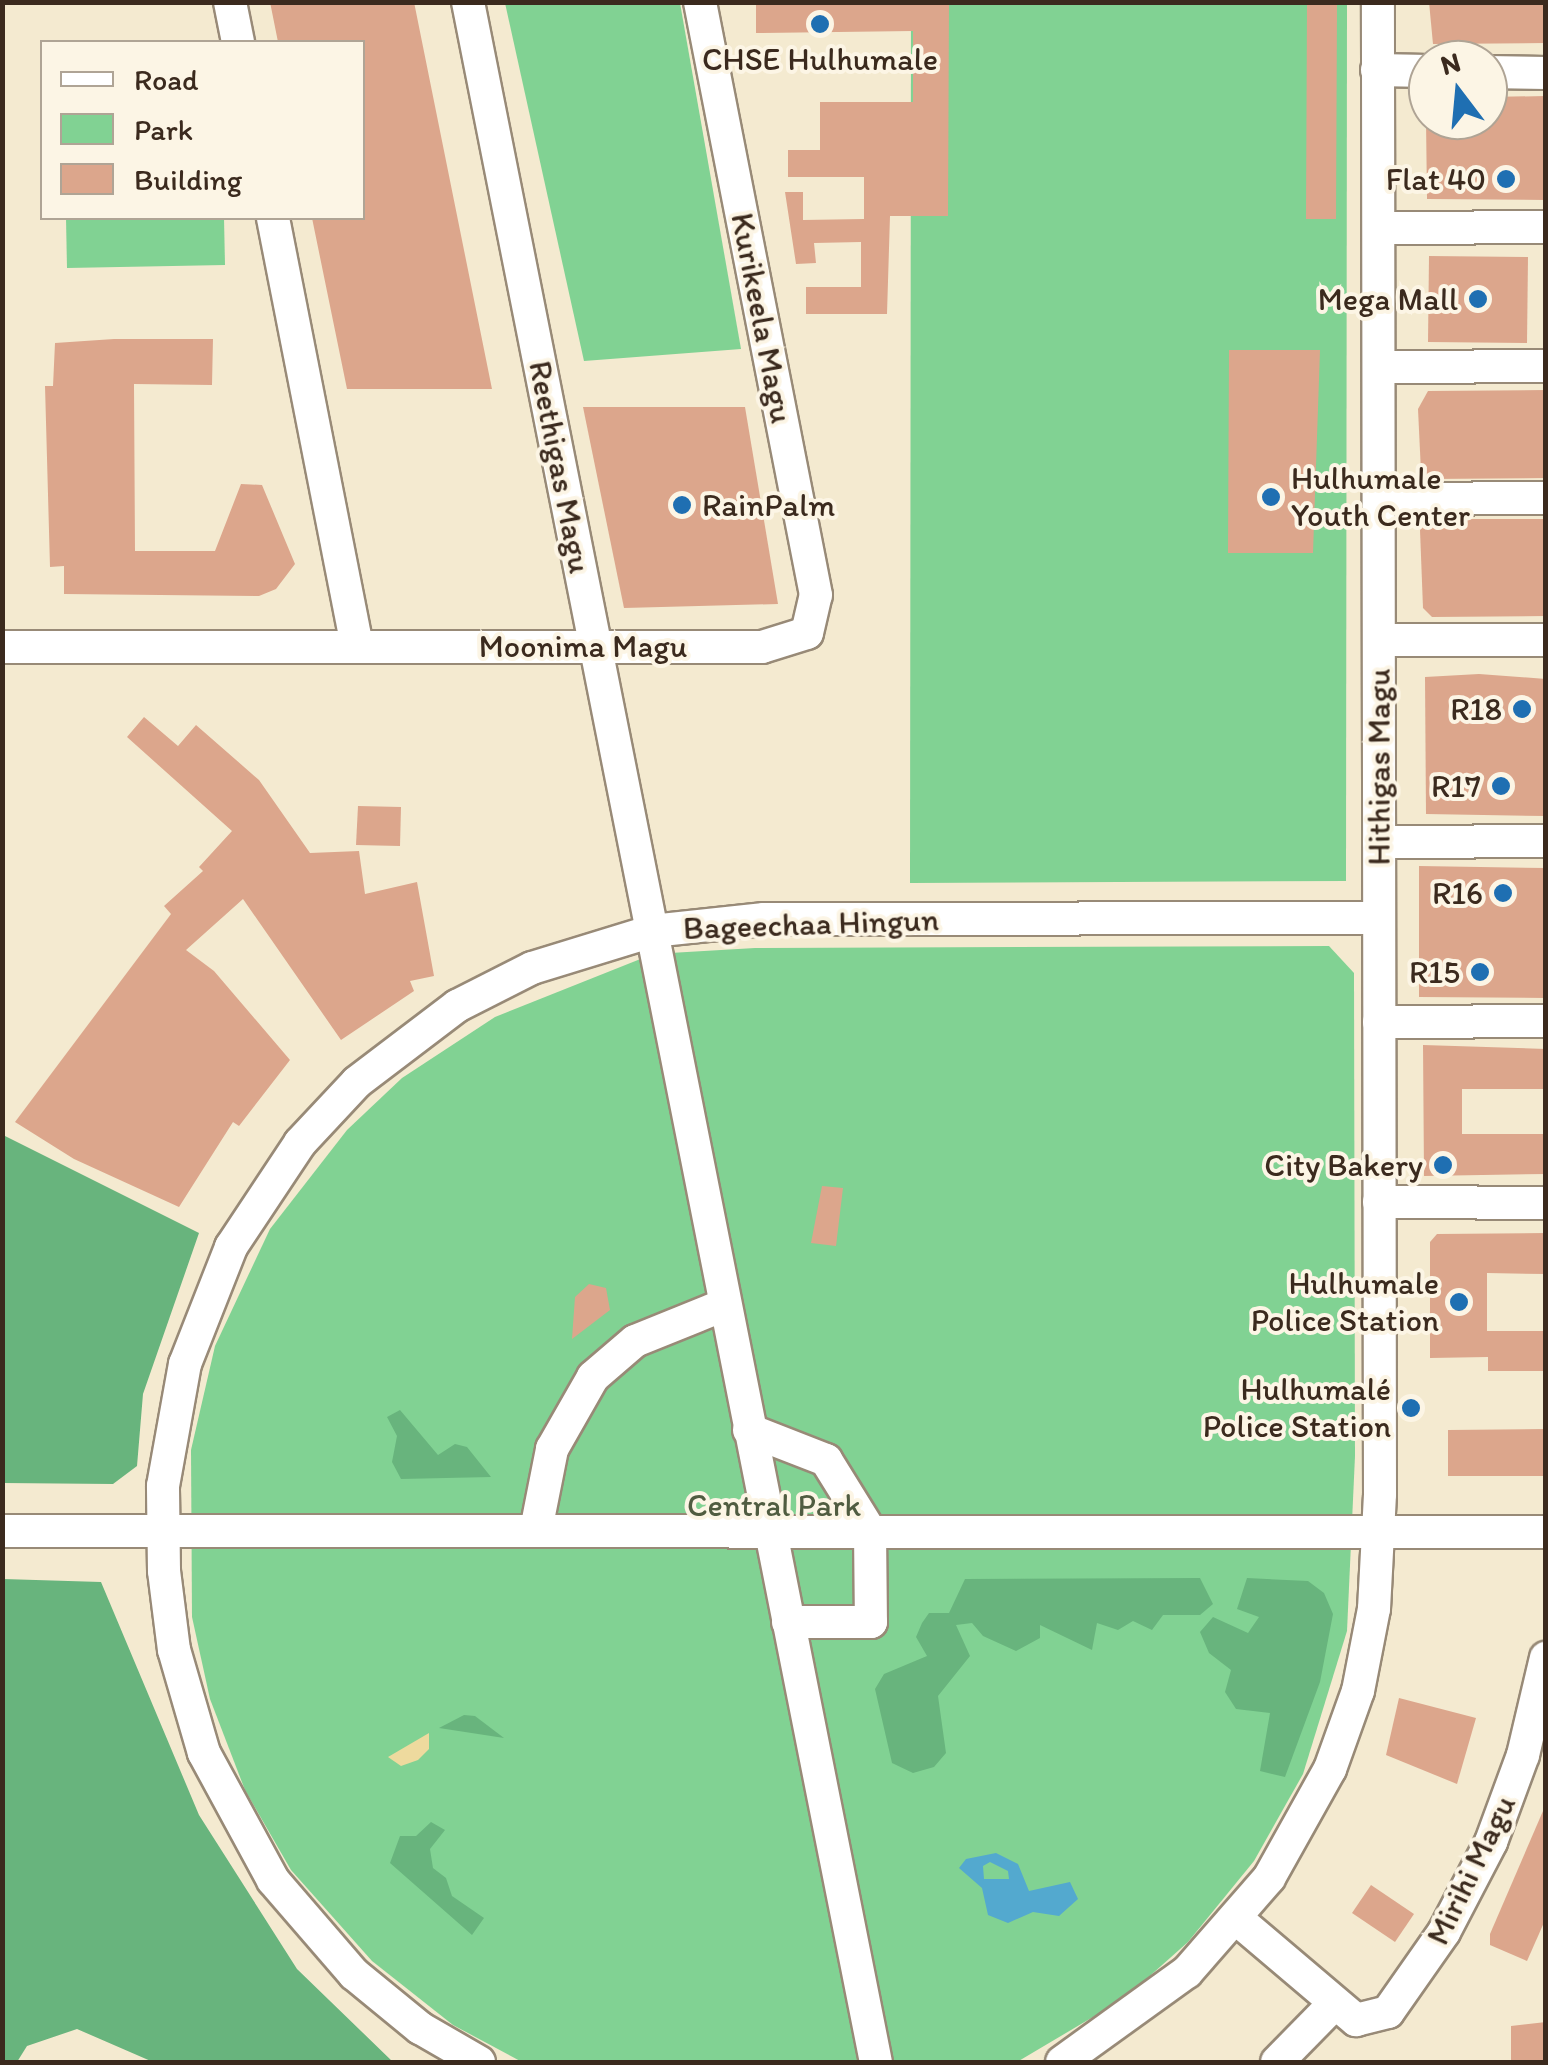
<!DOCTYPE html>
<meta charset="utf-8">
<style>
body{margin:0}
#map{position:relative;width:1548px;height:2065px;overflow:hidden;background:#f4ead0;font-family:Itim,sans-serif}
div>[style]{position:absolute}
.green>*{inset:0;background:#81d293}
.forest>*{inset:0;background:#68b47d}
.sand>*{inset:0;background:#eeda9e}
.water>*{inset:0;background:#53a9cf}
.building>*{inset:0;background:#dca68c}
.roads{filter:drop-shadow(2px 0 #988a77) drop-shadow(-2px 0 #988a77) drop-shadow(0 2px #988a77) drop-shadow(0 -2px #988a77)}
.minor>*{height:32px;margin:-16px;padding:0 16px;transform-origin:16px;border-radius:16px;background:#fff}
.dots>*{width:28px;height:28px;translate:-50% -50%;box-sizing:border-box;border:5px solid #fcf5e5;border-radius:50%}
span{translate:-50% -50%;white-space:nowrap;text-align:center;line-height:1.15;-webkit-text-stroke:8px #fcf5e5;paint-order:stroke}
.poi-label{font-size:32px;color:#3b2a1e}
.right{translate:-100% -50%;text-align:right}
.left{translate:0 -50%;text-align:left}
.street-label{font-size:32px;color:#3b2a1e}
.park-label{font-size:32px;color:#505c41}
.frame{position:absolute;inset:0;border:5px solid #3b2a1e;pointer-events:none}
.legend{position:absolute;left:40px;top:40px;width:325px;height:180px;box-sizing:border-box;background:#fcf5e5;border:2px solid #afa495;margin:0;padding:12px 18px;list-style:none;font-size:30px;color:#3b2a1e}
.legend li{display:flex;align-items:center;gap:20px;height:50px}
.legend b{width:50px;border:2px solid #afa495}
.north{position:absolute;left:1408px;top:40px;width:100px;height:100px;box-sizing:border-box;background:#fcf5e5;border:2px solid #afa495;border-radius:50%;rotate:344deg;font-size:28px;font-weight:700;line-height:40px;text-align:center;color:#3b2a1e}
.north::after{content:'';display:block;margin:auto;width:35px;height:45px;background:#1f6fb2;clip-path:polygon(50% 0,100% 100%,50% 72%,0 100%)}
</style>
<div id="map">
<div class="green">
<div style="clip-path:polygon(505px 3px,680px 3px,741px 349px,584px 361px)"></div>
<div style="clip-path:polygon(911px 3px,1347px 3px,1346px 881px,910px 883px)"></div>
<div style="clip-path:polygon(66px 218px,224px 218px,225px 265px,67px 268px)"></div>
<div style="clip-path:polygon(1329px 946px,1354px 973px,1355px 1456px,1347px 1631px,1303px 1774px,1254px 1861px,1188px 1942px,1125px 1998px,1017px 2062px,522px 2062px,453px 2025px,372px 1961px,291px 1870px,245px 1790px,210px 1699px,192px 1617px,191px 1450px,215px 1346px,270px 1229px,347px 1130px,402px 1078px,495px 1017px,653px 954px,755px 948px)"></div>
</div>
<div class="forest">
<div style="clip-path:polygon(5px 1136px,199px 1233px,143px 1394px,137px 1466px,113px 1484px,3px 1483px)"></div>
<div style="clip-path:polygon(400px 1410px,438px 1455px,455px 1444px,467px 1447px,491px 1477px,401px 1479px,392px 1462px,397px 1436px,387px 1417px)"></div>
<div style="clip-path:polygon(1200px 1578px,1213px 1604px,1200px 1615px,1163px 1615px,1152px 1630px,1133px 1621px,1118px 1630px,1097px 1623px,1092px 1650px,1040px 1625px,1040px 1638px,1016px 1651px,983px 1636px,972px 1623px,956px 1625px,970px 1656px,938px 1696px,946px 1753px,934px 1767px,913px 1773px,892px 1763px,875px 1689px,884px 1674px,927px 1656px,916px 1637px,922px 1623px,929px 1613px,949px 1613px,965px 1579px)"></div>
<div style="clip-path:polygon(1247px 1578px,1308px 1581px,1324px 1593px,1333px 1614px,1320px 1682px,1285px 1777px,1260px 1771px,1270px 1713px,1236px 1709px,1225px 1692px,1231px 1670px,1209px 1653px,1200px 1632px,1213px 1617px,1248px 1633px,1259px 1617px,1237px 1609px)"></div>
<div style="clip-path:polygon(3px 1579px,101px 1582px,199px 1815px,297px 1969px,393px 2062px,153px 2062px,77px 2029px,27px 2046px,17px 2062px,3px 2062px)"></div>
<div style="clip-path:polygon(464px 1715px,475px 1716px,504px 1738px,439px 1728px)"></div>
<div style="clip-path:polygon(431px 1822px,445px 1830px,430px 1849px,433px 1868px,446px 1878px,452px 1896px,484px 1918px,472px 1935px,390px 1863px,400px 1836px,416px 1836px)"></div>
</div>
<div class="sand">
<div style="clip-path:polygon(429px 1733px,429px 1749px,418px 1760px,401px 1766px,388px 1757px)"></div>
</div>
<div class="water">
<div style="clip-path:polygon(evenodd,996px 1853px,1018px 1864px,1029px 1891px,1070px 1882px,1078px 1899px,1059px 1916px,1033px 1912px,1008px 1923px,988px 1915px,982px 1888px,959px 1868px,966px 1859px,996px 1853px,990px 1862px,1008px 1871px,1009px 1879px,984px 1879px,983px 1866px,990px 1862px)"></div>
</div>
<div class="building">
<div style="clip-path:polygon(270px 2px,414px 2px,492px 389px,347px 389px,312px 218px,362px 218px,362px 42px,278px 42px)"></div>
<div style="clip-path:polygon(756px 2px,949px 2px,948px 216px,890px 216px,887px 314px,806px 314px,806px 287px,861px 287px,861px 242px,814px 243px,816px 263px,796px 264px,785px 192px,803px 192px,803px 220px,864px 219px,864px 177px,788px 177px,788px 150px,820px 150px,820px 102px,913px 102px,913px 31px,756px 33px)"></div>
<div style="clip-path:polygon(1307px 2px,1337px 2px,1336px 219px,1306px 219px)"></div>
<div style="clip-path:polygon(1429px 2px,1546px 2px,1546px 43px,1433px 44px)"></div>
<div style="clip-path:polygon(1546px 96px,1546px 200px,1427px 199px,1426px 120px,1488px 120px,1488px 97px)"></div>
<div style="clip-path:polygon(1429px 256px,1528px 257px,1527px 343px,1428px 342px)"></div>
<div style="clip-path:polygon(114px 339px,213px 339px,212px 385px,134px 384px,135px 551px,215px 551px,241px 484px,262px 485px,295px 564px,276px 589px,259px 596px,64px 594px,64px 566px,50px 567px,45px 386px,53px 386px,55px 343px)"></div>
<div style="clip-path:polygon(1229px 350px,1320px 350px,1313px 553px,1228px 553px)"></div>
<div style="clip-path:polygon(1546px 390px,1546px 478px,1430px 479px,1421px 472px,1418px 409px,1428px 391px)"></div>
<div style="clip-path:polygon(583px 407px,745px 407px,778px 604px,624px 608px)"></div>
<div style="clip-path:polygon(1431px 519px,1546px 519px,1546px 616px,1432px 617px,1423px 608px,1420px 530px)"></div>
<div style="clip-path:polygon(1479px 674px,1546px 679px,1546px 816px,1426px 814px,1425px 677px)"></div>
<div style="clip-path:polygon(144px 717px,178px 746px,196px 725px,259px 780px,310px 853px,359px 851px,365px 894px,417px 882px,434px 976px,410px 981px,414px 991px,341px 1040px,243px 899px,186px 950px,214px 971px,290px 1060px,239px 1126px,233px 1122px,179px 1207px,74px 1159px,15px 1122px,171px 914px,164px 906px,203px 871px,199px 867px,232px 831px,127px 737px)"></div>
<div style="clip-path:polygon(358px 806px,401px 807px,400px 846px,356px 845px)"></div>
<div style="clip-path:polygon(1419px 866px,1546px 868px,1546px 998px,1419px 997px)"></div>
<div style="clip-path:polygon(1423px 1045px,1546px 1049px,1546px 1089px,1462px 1089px,1462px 1134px,1546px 1134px,1546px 1174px,1424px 1176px)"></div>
<div style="clip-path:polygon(822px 1186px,843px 1188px,836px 1246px,811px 1243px)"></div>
<div style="clip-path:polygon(1546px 1233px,1546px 1274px,1487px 1273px,1487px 1331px,1546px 1331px,1546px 1371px,1488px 1371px,1488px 1357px,1430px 1358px,1430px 1242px,1437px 1234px)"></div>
<div style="clip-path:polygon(589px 1284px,606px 1288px,610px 1310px,572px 1339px,575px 1297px)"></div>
<div style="clip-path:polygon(1546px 1429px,1546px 1476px,1448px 1476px,1448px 1430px)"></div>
<div style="clip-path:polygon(1399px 1698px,1476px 1718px,1457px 1784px,1386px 1755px)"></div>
<div style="clip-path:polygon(1546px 1804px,1546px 1918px,1527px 1961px,1490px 1945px,1490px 1934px)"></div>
<div style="clip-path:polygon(1371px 1885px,1414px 1914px,1395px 1942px,1352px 1913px)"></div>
<div style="clip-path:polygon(1546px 2022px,1546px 2062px,1511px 2062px,1511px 2026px)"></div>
</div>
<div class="roads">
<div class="minor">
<div style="left:230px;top:2px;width:41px;rotate:78.7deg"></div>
<div style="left:468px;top:2px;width:2100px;rotate:78.8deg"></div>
<div style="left:1377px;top:70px;width:51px;rotate:1.1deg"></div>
<div style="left:1488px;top:72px;width:58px;rotate:1deg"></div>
<div style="left:273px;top:218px;width:436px;rotate:78.9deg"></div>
<div style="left:1379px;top:228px;width:167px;rotate:-0.3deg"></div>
<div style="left:1379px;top:367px;width:167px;rotate:-0.3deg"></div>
<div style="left:1379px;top:499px;width:167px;rotate:-0.3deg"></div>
<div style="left:1379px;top:640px;width:167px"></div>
<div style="left:2px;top:647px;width:760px"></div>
<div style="left:762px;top:647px;width:47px;rotate:-17.3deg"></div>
<div style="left:807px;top:633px;width:39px;rotate:-77deg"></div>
<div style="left:816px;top:595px;width:604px;rotate:-101.07deg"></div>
<div style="left:1379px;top:842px;width:167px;rotate:-0.3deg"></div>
<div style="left:1379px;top:1022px;width:167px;rotate:-0.3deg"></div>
<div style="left:1379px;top:1202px;width:167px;rotate:0.3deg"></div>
<div style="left:749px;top:1430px;width:83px;rotate:21.3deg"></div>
<div style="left:826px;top:1460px;width:84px;rotate:58.2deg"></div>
<div style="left:870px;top:1531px;width:91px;rotate:89.4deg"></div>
<div style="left:871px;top:1622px;width:83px;rotate:180deg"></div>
<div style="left:536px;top:1530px;width:83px;rotate:-78.8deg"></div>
<div style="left:552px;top:1449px;width:83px;rotate:-60.3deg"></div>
<div style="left:593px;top:1377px;width:55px;rotate:-40.6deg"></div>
<div style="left:635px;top:1341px;width:96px;rotate:-22deg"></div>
<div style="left:2px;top:1531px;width:1544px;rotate:0.04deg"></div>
<div style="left:1238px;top:1920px;width:155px;rotate:40.3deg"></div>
<div style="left:1356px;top:2020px;width:33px;rotate:-14deg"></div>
<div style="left:1388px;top:2012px;width:98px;rotate:-55deg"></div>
<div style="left:1444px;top:1932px;width:102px;rotate:-62.4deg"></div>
<div style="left:1491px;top:1842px;width:93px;rotate:-69.8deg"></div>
<div style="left:1523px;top:1755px;width:100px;rotate:-76.7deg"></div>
<div style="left:479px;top:2062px;width:68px;rotate:-150deg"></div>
<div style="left:420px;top:2028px;width:85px;rotate:-140.7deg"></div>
<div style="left:354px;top:1974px;width:124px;rotate:-130.8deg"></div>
<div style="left:273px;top:1880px;width:145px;rotate:-118.5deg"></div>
<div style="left:204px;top:1753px;width:107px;rotate:-106.2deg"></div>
<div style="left:174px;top:1650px;width:80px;rotate:-97.2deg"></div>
<div style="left:164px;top:1571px;width:85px;rotate:-90.7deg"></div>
<div style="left:163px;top:1486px;width:124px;rotate:-79.8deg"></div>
<div style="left:185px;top:1364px;width:126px;rotate:-68.5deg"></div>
<div style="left:231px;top:1247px;width:125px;rotate:-56.4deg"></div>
<div style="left:300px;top:1143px;width:83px;rotate:-46.9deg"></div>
<div style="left:357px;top:1082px;width:126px;rotate:-37.2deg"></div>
<div style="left:457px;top:1006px;width:84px;rotate:-26.9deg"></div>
<div style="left:532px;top:968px;width:126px;rotate:-17.1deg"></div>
<div style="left:652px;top:931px;width:113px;rotate:-6.1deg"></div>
<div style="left:764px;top:919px;width:615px;rotate:-0.09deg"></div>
<div style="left:1062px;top:2062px;width:154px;rotate:-35.8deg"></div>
<div style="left:1187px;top:1972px;width:125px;rotate:-48.9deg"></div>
<div style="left:1269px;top:1878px;width:125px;rotate:-60.8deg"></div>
<div style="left:1330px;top:1769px;width:83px;rotate:-70.3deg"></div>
<div style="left:1358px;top:1691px;width:84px;rotate:-79deg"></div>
<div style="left:1374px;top:1609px;width:115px;rotate:-87deg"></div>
<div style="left:1380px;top:1494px;width:1492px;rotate:-90.08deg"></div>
<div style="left:1277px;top:2062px;width:81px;rotate:-45.5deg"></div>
</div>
</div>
<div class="dots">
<div style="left:820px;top:24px;background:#1f6fb2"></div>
<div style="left:1506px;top:179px;background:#1f6fb2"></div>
<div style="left:1478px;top:299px;background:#1f6fb2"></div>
<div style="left:1271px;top:497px;background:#1f6fb2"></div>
<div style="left:682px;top:505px;background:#1f6fb2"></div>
<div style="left:1522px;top:709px;background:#1f6fb2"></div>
<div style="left:1501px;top:786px;background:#1f6fb2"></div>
<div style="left:1503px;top:893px;background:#1f6fb2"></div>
<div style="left:1480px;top:972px;background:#1f6fb2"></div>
<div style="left:1443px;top:1165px;background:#1f6fb2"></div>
<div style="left:1459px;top:1302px;background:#1f6fb2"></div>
<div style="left:1411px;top:1408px;background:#1f6fb2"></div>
</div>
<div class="poi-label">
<span style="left:820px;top:59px">CHSE Hulhumale</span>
<span class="right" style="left:1486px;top:179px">Flat 40</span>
<span class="right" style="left:1458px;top:299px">Mega Mall</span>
<span class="left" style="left:1291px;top:497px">Hulhumale<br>Youth Center</span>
<span class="left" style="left:702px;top:505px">RainPalm</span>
<span class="right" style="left:1502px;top:709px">R18</span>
<span class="right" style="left:1481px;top:786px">R17</span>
<span class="right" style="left:1483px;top:893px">R16</span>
<span class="right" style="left:1460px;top:972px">R15</span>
<span class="right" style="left:1423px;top:1165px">City Bakery</span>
<span class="right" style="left:1439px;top:1302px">Hulhumale<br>Police Station</span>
<span class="right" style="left:1391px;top:1408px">Hulhumalé<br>Police Station</span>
</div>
<div class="street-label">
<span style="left:762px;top:318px;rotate:79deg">Kurikeela Magu</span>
<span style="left:560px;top:467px;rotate:79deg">Reethigas Magu</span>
<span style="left:583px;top:646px">Moonima Magu</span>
<span style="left:1379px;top:767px;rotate:-90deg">Hithigas Magu</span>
<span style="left:811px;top:924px;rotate:-2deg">Bageechaa Hingun</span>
<span style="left:1471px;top:1870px;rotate:-64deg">Mirihi Magu</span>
</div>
<div class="park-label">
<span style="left:774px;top:1505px">Central Park</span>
</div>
<div class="frame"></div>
<ul class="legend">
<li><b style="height:12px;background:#fff"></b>Road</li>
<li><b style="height:28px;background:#81d293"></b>Park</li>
<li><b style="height:28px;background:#dca68c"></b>Building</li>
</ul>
<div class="north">N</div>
</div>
